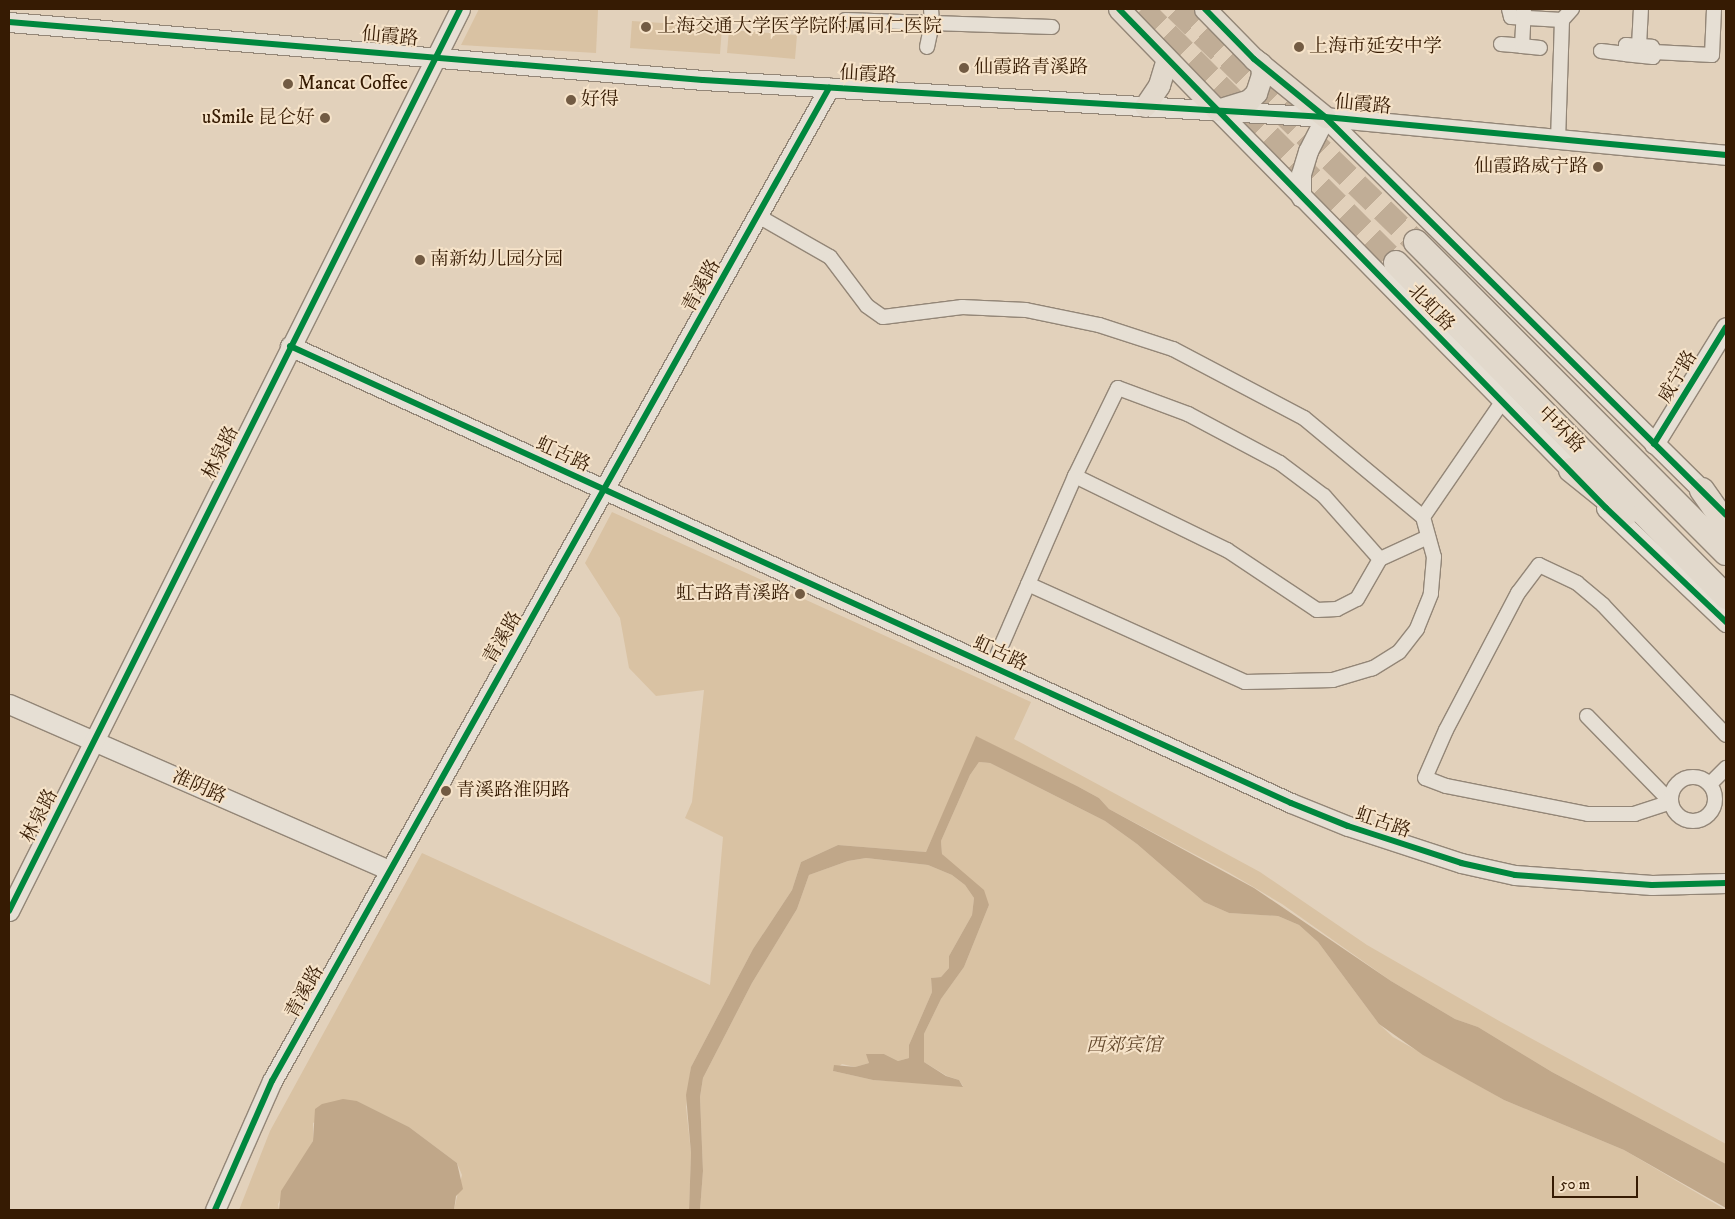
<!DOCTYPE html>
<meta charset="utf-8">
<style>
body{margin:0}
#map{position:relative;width:1735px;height:1219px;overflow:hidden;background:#e2d1bb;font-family:"IM FELL DW Pica","Noto Serif SC",serif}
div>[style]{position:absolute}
.green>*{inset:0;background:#d9c2a3}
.water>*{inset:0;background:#c0a789}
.highway-tunnel>*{height:24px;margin-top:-12px;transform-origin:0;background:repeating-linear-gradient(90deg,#c0ad96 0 24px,transparent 0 36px)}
.roads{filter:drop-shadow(1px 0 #938677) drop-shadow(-1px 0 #938677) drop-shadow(0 1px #938677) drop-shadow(0 -1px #938677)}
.street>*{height:14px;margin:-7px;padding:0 7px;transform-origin:7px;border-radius:7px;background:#e6dfd4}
.street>.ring{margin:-7px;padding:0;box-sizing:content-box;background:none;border:14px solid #e6dfd4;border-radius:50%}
.secondary>*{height:19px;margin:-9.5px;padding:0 9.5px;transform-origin:9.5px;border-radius:9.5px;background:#e6dfd4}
.primary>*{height:21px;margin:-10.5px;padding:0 10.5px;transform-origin:10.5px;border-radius:10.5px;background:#e2d9cc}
.highway>*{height:24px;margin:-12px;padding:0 12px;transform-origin:12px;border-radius:12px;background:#e2d9cc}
.cycleway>*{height:6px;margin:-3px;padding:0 3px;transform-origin:3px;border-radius:3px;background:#00873e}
.dots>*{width:14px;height:14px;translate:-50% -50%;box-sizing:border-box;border:2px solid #f6e3c9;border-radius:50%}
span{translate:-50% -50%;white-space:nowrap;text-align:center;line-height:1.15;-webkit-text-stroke:4px #f6e3c9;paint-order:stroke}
.poi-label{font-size:19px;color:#361b03}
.left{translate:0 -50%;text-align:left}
.right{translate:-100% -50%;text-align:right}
.street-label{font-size:19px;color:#361b03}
.park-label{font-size:19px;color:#64492d;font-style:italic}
.frame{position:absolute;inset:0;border:10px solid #361b03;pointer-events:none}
.scale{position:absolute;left:1552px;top:1176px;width:86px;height:22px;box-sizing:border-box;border:2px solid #361b03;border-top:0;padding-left:6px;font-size:15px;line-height:18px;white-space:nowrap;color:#361b03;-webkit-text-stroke:4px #f6e3c9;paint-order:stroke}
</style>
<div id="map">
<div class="green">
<div style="clip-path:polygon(479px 9px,598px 10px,596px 53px,461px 45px)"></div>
<div style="clip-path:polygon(632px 21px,722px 27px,720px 54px,630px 48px)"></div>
<div style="clip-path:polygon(729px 30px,797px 35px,795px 59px,727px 53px)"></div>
<div style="clip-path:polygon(612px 512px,1031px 702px,1014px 739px,1260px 872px,1367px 945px,1501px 1022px,1726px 1144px,1726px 1164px,1552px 1072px,1478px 1027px,1455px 1019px,1391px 981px,1282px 904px,1228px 872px,1109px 809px,1099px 798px,1077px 786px,977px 737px,926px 852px,838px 845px,801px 862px,792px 890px,753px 949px,691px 1067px,686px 1107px,691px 1153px,689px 1210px,454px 1210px,462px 1175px,457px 1163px,409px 1127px,357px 1101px,313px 1123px,313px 1141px,278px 1204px,279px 1210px,239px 1210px,270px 1131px,422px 853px,710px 985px,723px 837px,685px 818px,692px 802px,704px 690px,656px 696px,629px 668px,620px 618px,585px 563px)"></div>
<div style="clip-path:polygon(979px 762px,990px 763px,1105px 821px,1137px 844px,1204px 902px,1229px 913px,1278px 916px,1299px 925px,1318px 942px,1379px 1024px,1393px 1037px,1504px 1100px,1624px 1150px,1726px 1210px,700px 1210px,703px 1171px,700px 1097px,703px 1078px,752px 983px,797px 909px,809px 875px,848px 861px,866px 858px,928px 865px,952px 875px,965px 885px,974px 898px,972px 915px,949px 956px,949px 968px,941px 977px,931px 978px,932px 992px,909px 1045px,909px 1058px,898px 1061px,884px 1054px,867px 1054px,869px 1063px,855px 1067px,842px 1064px,833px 1071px,873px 1080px,963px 1086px,959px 1080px,947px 1076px,924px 1062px,924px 1034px,941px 999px,964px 967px,989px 905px,942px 854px,941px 841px,970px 775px)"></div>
</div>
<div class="water">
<div style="clip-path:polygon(976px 736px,1077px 786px,1099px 798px,1109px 809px,1254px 888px,1391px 981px,1455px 1019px,1478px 1027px,1552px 1072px,1726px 1164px,1726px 1208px,1624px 1150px,1504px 1100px,1423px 1055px,1379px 1024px,1318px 942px,1299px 925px,1278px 916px,1229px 913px,1204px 902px,1137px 844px,1105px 821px,990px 763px,979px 762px,970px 775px,941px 841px,942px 854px,984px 890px,989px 905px,964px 967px,941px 999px,924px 1034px,924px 1062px,946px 1076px,959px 1080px,963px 1087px,873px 1080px,833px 1071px,834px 1065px,855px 1067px,869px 1063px,866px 1054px,884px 1054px,898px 1061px,909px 1058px,909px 1045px,932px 992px,931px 978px,941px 977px,949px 968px,949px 956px,972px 915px,974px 898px,965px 885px,952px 875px,928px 865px,866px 858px,848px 861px,809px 875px,797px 909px,752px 983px,703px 1078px,700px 1097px,703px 1171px,700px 1210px,689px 1210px,691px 1153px,686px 1095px,691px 1067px,753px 949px,792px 890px,801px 862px,838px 845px,926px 852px)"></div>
<div style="clip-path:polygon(343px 1099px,357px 1101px,409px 1127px,457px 1163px,463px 1189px,456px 1196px,454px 1210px,279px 1210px,281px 1191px,313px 1141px,315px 1109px,322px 1104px)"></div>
</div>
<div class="highway-tunnel">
<div style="left:1142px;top:9px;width:359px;rotate:45deg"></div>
<div style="left:1176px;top:9px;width:334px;rotate:44.2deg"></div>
</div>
<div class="roads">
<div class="street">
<div style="left:1509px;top:9px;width:8px;rotate:76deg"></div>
<div style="left:1511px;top:17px;width:51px;rotate:3.4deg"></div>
<div style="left:1562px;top:20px;width:118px;rotate:91.9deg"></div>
<div style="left:845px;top:20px;width:87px;rotate:2deg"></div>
<div style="left:932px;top:23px;width:14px;rotate:-94deg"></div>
<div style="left:1562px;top:20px;width:15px;rotate:-48deg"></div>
<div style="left:1501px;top:44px;width:21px;rotate:5deg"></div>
<div style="left:1522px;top:46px;width:37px;rotate:-87deg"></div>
<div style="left:1522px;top:46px;width:18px;rotate:6deg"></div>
<div style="left:1639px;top:46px;width:36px;rotate:-87deg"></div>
<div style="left:927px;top:47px;width:25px;rotate:-78deg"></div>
<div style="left:932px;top:23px;width:120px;rotate:1.9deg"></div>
<div style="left:1601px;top:51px;width:25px;rotate:7deg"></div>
<div style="left:1654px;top:52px;width:5px;rotate:101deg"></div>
<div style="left:1653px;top:57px;width:27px;rotate:-174deg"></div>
<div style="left:1626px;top:54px;width:9px;rotate:-90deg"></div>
<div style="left:1626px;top:45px;width:26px;rotate:4deg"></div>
<div style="left:1652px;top:47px;width:5px;rotate:68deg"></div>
<div style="left:1654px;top:52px;width:58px;rotate:3deg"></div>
<div style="left:1712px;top:55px;width:46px;rotate:-87.5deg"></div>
<div style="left:758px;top:216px;width:83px;rotate:29.7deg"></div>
<div style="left:830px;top:257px;width:61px;rotate:52.9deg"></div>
<div style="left:867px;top:306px;width:19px;rotate:35deg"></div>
<div style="left:883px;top:317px;width:80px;rotate:-7.2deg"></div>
<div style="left:962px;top:307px;width:64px;rotate:2.7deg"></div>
<div style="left:1026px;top:310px;width:75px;rotate:11.6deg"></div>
<div style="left:1099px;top:325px;width:78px;rotate:18deg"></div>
<div style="left:1173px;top:349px;width:148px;rotate:27.8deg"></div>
<div style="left:1304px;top:418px;width:155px;rotate:39.8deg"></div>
<div style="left:1423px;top:517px;width:41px;rotate:74.6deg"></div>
<div style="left:1434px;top:557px;width:37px;rotate:95deg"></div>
<div style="left:1431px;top:594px;width:38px;rotate:112deg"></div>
<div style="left:1417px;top:629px;width:29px;rotate:128deg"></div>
<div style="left:1399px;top:652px;width:31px;rotate:148deg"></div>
<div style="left:1373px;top:668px;width:42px;rotate:163.3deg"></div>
<div style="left:1333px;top:680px;width:88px;rotate:178.7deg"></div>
<div style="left:1245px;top:682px;width:238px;rotate:-155.7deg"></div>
<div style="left:1075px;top:476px;width:169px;rotate:26deg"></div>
<div style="left:1227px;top:550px;width:108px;rotate:33.7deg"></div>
<div style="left:1317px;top:610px;width:20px;rotate:-3deg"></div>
<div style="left:1337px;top:609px;width:22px;rotate:-27deg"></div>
<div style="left:1357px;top:599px;width:46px;rotate:-60.1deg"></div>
<div style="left:1380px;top:559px;width:53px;rotate:-24.6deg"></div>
<div style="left:1423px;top:517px;width:140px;rotate:-55.5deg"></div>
<div style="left:992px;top:667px;width:208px;rotate:-66.5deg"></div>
<div style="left:1075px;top:476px;width:98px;rotate:-64deg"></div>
<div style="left:1118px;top:388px;width:75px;rotate:20.4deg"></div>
<div style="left:1188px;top:414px;width:104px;rotate:28deg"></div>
<div style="left:1280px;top:463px;width:55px;rotate:36.9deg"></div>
<div style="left:1324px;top:496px;width:84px;rotate:48.4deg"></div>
<div style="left:1587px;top:716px;width:120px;rotate:45.7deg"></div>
<div style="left:1671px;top:802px;width:38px;rotate:162deg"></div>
<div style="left:1635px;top:814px;width:47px;rotate:180deg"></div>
<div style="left:1588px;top:814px;width:145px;rotate:-168.8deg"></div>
<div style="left:1446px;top:786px;width:22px;rotate:-159deg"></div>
<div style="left:1425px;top:778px;width:52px;rotate:-66.4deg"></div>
<div style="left:1446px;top:730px;width:155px;rotate:-62.3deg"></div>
<div style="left:1518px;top:593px;width:35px;rotate:-53deg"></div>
<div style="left:1539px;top:565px;width:42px;rotate:25.3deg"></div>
<div style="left:1577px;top:583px;width:34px;rotate:40deg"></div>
<div style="left:1603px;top:605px;width:179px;rotate:46.6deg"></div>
<div class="ring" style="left:1671px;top:777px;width:30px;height:30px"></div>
<div style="left:1710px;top:784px;width:23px;rotate:-45deg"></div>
</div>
<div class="secondary">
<div style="left:9px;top:22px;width:696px;rotate:4.78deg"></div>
<div style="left:703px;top:80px;width:623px;rotate:3.4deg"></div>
<div style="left:1325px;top:117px;width:403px;rotate:5.4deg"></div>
<div style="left:1217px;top:110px;width:519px;rotate:45.47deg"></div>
<div style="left:1301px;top:197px;width:23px;rotate:-90deg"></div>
<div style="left:1301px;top:174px;width:24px;rotate:-73deg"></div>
<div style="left:1308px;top:151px;width:38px;rotate:-63deg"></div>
<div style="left:1325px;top:117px;width:543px;rotate:44.7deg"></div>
<div style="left:290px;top:346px;width:1100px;rotate:24.54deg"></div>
<div style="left:1291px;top:803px;width:61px;rotate:22deg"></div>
<div style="left:1348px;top:826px;width:119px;rotate:18.1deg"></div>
<div style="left:1461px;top:863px;width:55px;rotate:12.5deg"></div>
<div style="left:1515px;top:875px;width:137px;rotate:4.2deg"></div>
<div style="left:1652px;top:885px;width:74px;rotate:-1.5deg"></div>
<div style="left:1654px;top:444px;width:137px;rotate:-58.4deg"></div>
<div style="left:1606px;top:508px;width:166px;rotate:43.5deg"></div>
<div style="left:9px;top:704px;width:415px;rotate:23.6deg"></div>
<div style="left:9px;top:911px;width:1008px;rotate:-63.43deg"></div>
<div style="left:215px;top:1210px;width:141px;rotate:-66.2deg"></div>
<div style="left:272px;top:1081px;width:1139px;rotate:-60.71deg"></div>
</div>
<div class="primary">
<div style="left:1119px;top:9px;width:141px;rotate:45.9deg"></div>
<div style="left:1217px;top:110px;width:34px;rotate:-17deg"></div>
<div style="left:1249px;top:100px;width:10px;rotate:-45deg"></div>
<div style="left:1256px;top:93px;width:19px;rotate:-72deg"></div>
<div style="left:1262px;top:75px;width:11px;rotate:-95deg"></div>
<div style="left:1261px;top:64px;width:9px;rotate:-144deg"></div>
<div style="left:1205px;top:9px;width:70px;rotate:45.6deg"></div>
<div style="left:1254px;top:59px;width:92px;rotate:39.2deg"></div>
<div style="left:1145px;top:106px;width:25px;rotate:-56deg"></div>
<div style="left:1159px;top:85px;width:27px;rotate:-73deg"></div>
</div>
<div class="highway">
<div style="left:1416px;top:242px;width:439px;rotate:45.1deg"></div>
<div style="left:1396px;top:263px;width:470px;rotate:45.3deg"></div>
<div style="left:1571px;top:470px;width:70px;rotate:38.7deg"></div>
<div style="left:1702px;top:490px;width:42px;rotate:54.8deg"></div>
</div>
</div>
<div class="cycleway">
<div style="left:1119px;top:9px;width:697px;rotate:45.7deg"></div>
<div style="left:1606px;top:508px;width:166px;rotate:43.5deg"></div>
<div style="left:1205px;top:9px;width:70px;rotate:45.6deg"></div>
<div style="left:1254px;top:59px;width:92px;rotate:39.2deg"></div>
<div style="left:1325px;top:117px;width:565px;rotate:44.78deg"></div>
<div style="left:9px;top:22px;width:696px;rotate:4.78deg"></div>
<div style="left:703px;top:80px;width:623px;rotate:3.4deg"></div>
<div style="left:1325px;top:117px;width:403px;rotate:5.4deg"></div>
<div style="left:290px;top:346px;width:1100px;rotate:24.54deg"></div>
<div style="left:1291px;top:803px;width:61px;rotate:22deg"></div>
<div style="left:1348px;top:826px;width:119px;rotate:18.1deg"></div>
<div style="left:1461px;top:863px;width:55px;rotate:12.5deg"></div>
<div style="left:1515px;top:875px;width:137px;rotate:4.2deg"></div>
<div style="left:1652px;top:885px;width:74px;rotate:-1.5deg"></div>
<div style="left:1654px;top:444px;width:137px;rotate:-58.4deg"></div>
<div style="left:9px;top:911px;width:1008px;rotate:-63.43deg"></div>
<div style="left:215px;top:1210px;width:141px;rotate:-66.2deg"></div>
<div style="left:272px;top:1081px;width:1139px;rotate:-60.71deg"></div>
</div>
<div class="dots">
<div style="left:646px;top:27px;background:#725b43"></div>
<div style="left:1299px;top:47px;background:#725b43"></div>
<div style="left:964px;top:68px;background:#725b43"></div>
<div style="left:288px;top:84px;background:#725b43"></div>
<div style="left:571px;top:100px;background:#725b43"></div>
<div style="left:325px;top:118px;background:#725b43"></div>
<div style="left:1598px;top:167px;background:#725b43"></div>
<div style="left:420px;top:260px;background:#725b43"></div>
<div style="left:800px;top:594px;background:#725b43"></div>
<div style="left:446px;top:791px;background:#725b43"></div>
</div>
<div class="poi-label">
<span class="left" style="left:657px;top:27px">上海交通大学医学院附属同仁医院</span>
<span class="left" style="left:1309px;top:47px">上海市延安中学</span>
<span class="left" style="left:974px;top:68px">仙霞路青溪路</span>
<span class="left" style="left:298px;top:84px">Mancat Coffee</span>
<span class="left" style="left:581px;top:100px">好得</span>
<span class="right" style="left:315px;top:118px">uSmile 昆仑好</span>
<span class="right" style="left:1588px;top:167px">仙霞路威宁路</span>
<span class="left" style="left:430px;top:260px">南新幼儿园分园</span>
<span class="right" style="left:790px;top:594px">虹古路青溪路</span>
<span class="left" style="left:456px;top:791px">青溪路淮阴路</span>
</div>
<div class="street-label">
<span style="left:390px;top:37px;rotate:5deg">仙霞路</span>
<span style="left:868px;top:75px;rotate:3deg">仙霞路</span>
<span style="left:1363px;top:105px;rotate:5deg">仙霞路</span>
<span style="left:702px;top:286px;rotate:-61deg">青溪路</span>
<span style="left:1431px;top:308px;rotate:46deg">北虹路</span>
<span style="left:1678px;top:377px;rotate:-59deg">威宁路</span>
<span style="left:1561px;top:430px;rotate:45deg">中环路</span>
<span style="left:221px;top:453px;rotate:-64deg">林泉路</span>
<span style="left:563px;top:455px;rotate:25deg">虹古路</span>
<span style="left:503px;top:638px;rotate:-60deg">青溪路</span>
<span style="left:1000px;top:654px;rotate:25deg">虹古路</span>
<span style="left:199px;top:787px;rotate:24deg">淮阴路</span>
<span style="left:40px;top:816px;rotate:-63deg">林泉路</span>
<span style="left:1383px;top:823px;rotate:19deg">虹古路</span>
<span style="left:305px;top:992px;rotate:-61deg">青溪路</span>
</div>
<div class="park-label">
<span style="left:1124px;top:1046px">西郊宾馆</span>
</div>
<div class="frame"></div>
<div class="scale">50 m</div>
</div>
